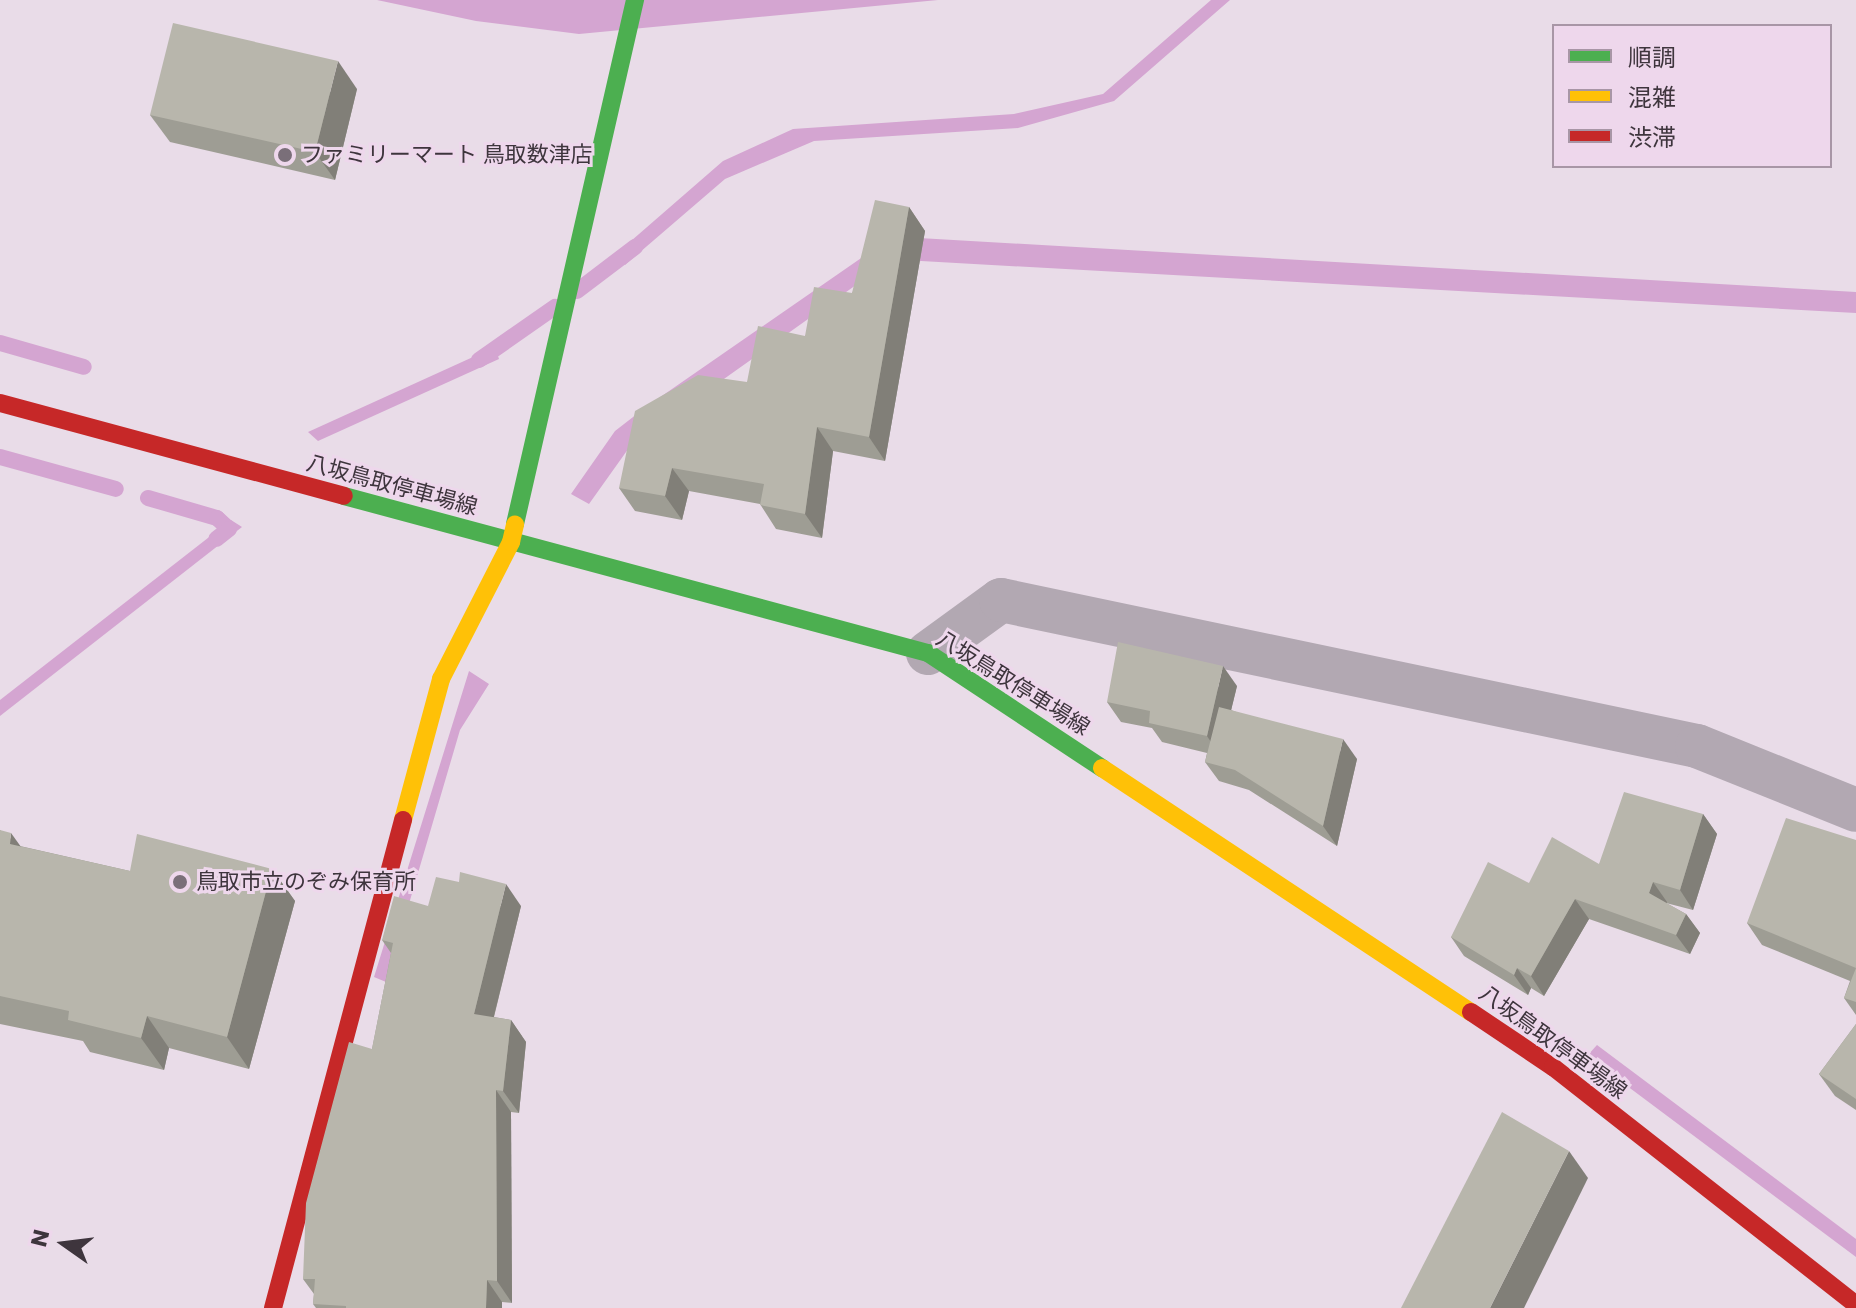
<!DOCTYPE html>
<meta charset="utf-8">
<style>
body{margin:0}
#map{position:relative;width:1856px;height:1308px;overflow:hidden;background:#e9dce8;font-family:Poppins,"Noto Sans JP",sans-serif}
div>[style]{position:absolute}
.water>*{inset:0;background:#d4a5d1}
.stream>*{height:16px;margin:-8px;padding:0 8px;transform-origin:8px;border-radius:8px;background:#d4a5d1}
.street>*{height:44px;margin:-22px;padding:0 22px;transform-origin:22px;border-radius:22px;background:#b2a8b2}
.fast>*{height:18px;margin:-9px;padding:0 9px;transform-origin:9px;border-radius:9px;background:#4caf50}
.slow>*{height:18px;margin:-9px;padding:0 9px;transform-origin:9px;border-radius:9px;background:#ffc107}
.jam>*{height:18px;margin:-9px;padding:0 9px;transform-origin:9px;border-radius:9px;background:#c62828}
.wall>*{inset:0;background:#9e9d94}
.shaded-wall>*{inset:0;background:#817f78}
.building>*{inset:0;background:#b8b6ac}
.dots>*{width:22px;height:22px;translate:-50% -50%;box-sizing:border-box;border:4px solid #eed7ec;border-radius:50%}
span{translate:-50% -50%;white-space:nowrap;text-align:center;line-height:1.15;-webkit-text-stroke:6px #eed7ec;paint-order:stroke}
.poi-label{font-size:22px;color:#3e353d}
.left{translate:0 -50%;text-align:left}
.street-label{font-size:22px;color:#3e353d}
.legend{position:absolute;left:1552px;top:24px;width:280px;height:144px;box-sizing:border-box;background:#eed7ec;border:2px solid #a896a6;margin:0;padding:10px 14px;list-style:none;font-size:24px;color:#3e353d}
.legend li{display:flex;align-items:center;gap:16px;height:40px}
.legend b{width:40px;border:2px solid #a896a6}
.north{position:absolute;left:24px;top:1204px;width:80px;height:80px;-webkit-text-stroke:6px #eed7ec;paint-order:stroke;rotate:284deg;font-size:22px;font-weight:700;line-height:32px;text-align:center;color:#3e353d}
.north::after{content:'';display:block;margin:auto;width:28px;height:36px;background:#3e353d;clip-path:polygon(50% 0,100% 100%,50% 72%,0 100%)}
</style>
<div id="map">
<div class="water">
<div style="clip-path:polygon(377px 0,938px 0,579px 34px,476px 21px)"></div>
<div style="clip-path:polygon(1211px 0,1230px 0,1114px 101px,1018px 128px,814px 141px,725px 179px,625px 265px,616px 254px,723px 161px,793px 129px,1014px 114px,1103px 94px)"></div>
<div style="clip-path:polygon(919px 238px,1856px 292px,1856px 313px,921px 261px,897px 265px,856px 285px,631px 445px,589px 504px,571px 494px,615px 431px,646px 407px,867px 254px)"></div>
<div style="clip-path:polygon(495px 347px,499px 359px,318px 441px,308px 432px)"></div>
<div style="clip-path:polygon(231px 520px,242px 527px,0 716px,0 700px)"></div>
<div style="clip-path:polygon(469px 671px,489px 684px,460px 730px,386px 982px,374px 977px)"></div>
<div style="clip-path:polygon(1597px 1045px,1856px 1239px,1856px 1257px,1587px 1056px)"></div>
</div>
<div class="stream">
<div style="left:577px;top:291px;width:73px;rotate:-37.2deg"></div>
<div style="left:0;top:343px;width:87px;rotate:15.9deg"></div>
<div style="left:479px;top:360px;width:93px;rotate:-34.9deg"></div>
<div style="left:0;top:457px;width:120px;rotate:15.4deg"></div>
<div style="left:148px;top:498px;width:72px;rotate:16.2deg"></div>
<div style="left:217px;top:518px;width:16px;rotate:43deg"></div>
<div style="left:229px;top:529px;width:16px;rotate:142deg"></div>
</div>
<div class="street">
<div style="left:928px;top:653px;width:90px;rotate:-36deg"></div>
<div style="left:1001px;top:600px;width:711px;rotate:11.85deg"></div>
<div style="left:1697px;top:746px;width:171px;rotate:21.9deg"></div>
</div>
<div class="fast">
<div style="left:344px;top:496px;width:605px;rotate:15.05deg"></div>
<div style="left:928px;top:653px;width:209px;rotate:33.5deg"></div>
<div style="left:515px;top:524px;width:538px;rotate:-77.1deg"></div>
</div>
<div class="slow">
<div style="left:1102px;top:768px;width:442px;rotate:33.5deg"></div>
<div style="left:403px;top:820px;width:146px;rotate:-74.9deg"></div>
<div style="left:441px;top:679px;width:154px;rotate:-62.9deg"></div>
<div style="left:511px;top:542px;width:18px;rotate:-77deg"></div>
</div>
<div class="jam">
<div style="left:0;top:403px;width:356px;rotate:15.1deg"></div>
<div style="left:1471px;top:1012px;width:99px;rotate:33.9deg"></div>
<div style="left:1553px;top:1067px;width:385px;rotate:38.1deg"></div>
<div style="left:273px;top:1308px;width:505px;rotate:-75.08deg"></div>
</div>
<div class="wall">
<div style="clip-path:polygon(357px 89px,335px 180px,170px 142px,150px 115px)"></div>
<div style="clip-path:polygon(909px 207px,925px 231px,885px 461px,833px 451px,822px 538px,776px 529px,760px 504px,689px 491px,682px 520px,635px 511px,619px 488px,747px 382px,805px 336px,852px 293px)"></div>
<div style="clip-path:polygon(1237px 686px,1231px 710px,1357px 759px,1337px 846px,1249px 790px,1219px 781px,1205px 762px,1207px 753px,1162px 742px,1152px 728px,1121px 722px,1107px 702px)"></div>
<div style="clip-path:polygon(1703px 814px,1717px 834px,1693px 910px,1666px 903px,1686px 914px,1700px 933px,1690px 954px,1589px 919px,1544px 996px,1531px 988px,1528px 995px,1464px 956px,1451px 937px,1529px 883px,1599px 864px)"></div>
<div style="clip-path:polygon(0 830px,20px 846px,130px 871px,272px 869px,295px 901px,249px 1069px,169px 1048px,164px 1070px,90px 1052px,83px 1041px,0 1024px)"></div>
<div style="clip-path:polygon(1856px 840px,1856px 1015px,1844px 998px,1850px 981px,1762px 945px,1747px 923px)"></div>
<div style="clip-path:polygon(428px 906px,521px 906px,494px 1017px,511px 1020px,526px 1042px,519px 1113px,511px 1112px,512px 1303px,502px 1302px,502px 1308px,316px 1308px,313px 1304px,314px 1294px,303px 1279px,372px 1049px,391px 953px,382px 940px)"></div>
<div style="clip-path:polygon(1856px 1024px,1856px 1110px,1835px 1096px,1819px 1074px)"></div>
</div>
<div class="shaded-wall">
<div style="clip-path:polygon(338px 61px,357px 89px,335px 180px,315px 152px)"></div>
<div style="clip-path:polygon(909px 207px,925px 231px,885px 461px,869px 437px)"></div>
<div style="clip-path:polygon(817px 427px,833px 451px,822px 538px,805px 514px)"></div>
<div style="clip-path:polygon(672px 468px,689px 491px,682px 520px,665px 496px)"></div>
<div style="clip-path:polygon(1223px 666px,1237px 686px,1220px 756px,1207px 736px)"></div>
<div style="clip-path:polygon(1343px 739px,1357px 759px,1337px 846px,1323px 826px)"></div>
<div style="clip-path:polygon(1703px 814px,1717px 834px,1693px 910px,1680px 890px)"></div>
<div style="clip-path:polygon(11px 833px,34px 865px,10px 844px)"></div>
<div style="clip-path:polygon(272px 869px,295px 901px,249px 1069px,227px 1037px)"></div>
<div style="clip-path:polygon(1653px 882px,1667px 902px,1663px 912px,1649px 893px)"></div>
<div style="clip-path:polygon(506px 884px,521px 906px,489px 1036px,474px 1014px)"></div>
<div style="clip-path:polygon(1575px 899px,1589px 919px,1544px 996px,1531px 976px)"></div>
<div style="clip-path:polygon(1686px 914px,1700px 933px,1690px 954px,1676px 935px)"></div>
<div style="clip-path:polygon(1517px 968px,1531px 988px,1528px 995px,1514px 975px)"></div>
<div style="clip-path:polygon(147px 1016px,169px 1048px,164px 1070px,141px 1038px)"></div>
<div style="clip-path:polygon(511px 1020px,526px 1042px,519px 1113px,503px 1091px)"></div>
<div style="clip-path:polygon(496px 1090px,511px 1112px,512px 1303px,497px 1281px)"></div>
<div style="clip-path:polygon(1569px 1151px,1588px 1178px,1524px 1308px,1490px 1308px)"></div>
<div style="clip-path:polygon(487px 1280px,502px 1302px,502px 1308px,486px 1308px)"></div>
</div>
<div class="building">
<div style="clip-path:polygon(173px 23px,338px 61px,315px 152px,150px 115px)"></div>
<div style="clip-path:polygon(875px 200px,909px 207px,869px 437px,817px 427px,805px 514px,760px 505px,764px 484px,672px 468px,665px 496px,619px 488px,635px 411px,698px 375px,747px 382px,758px 326px,805px 336px,814px 287px,852px 293px)"></div>
<div style="clip-path:polygon(1118px 642px,1223px 666px,1207px 736px,1149px 723px,1150px 711px,1107px 702px)"></div>
<div style="clip-path:polygon(1219px 707px,1343px 739px,1323px 826px,1235px 770px,1205px 762px)"></div>
<div style="clip-path:polygon(1624px 792px,1703px 814px,1680px 890px,1653px 882px,1649px 893px,1686px 914px,1676px 935px,1575px 899px,1531px 976px,1517px 968px,1514px 975px,1451px 937px,1488px 862px,1529px 883px,1552px 837px,1599px 864px)"></div>
<div style="clip-path:polygon(1786px 818px,1856px 840px,1856px 1002px,1844px 998px,1856px 968px,1747px 923px)"></div>
<div style="clip-path:polygon(0 830px,11px 833px,10px 844px,130px 871px,137px 834px,272px 869px,227px 1037px,147px 1016px,141px 1038px,68px 1020px,69px 1011px,0 996px)"></div>
<div style="clip-path:polygon(460px 872px,506px 884px,474px 1014px,511px 1020px,503px 1091px,496px 1090px,497px 1281px,487px 1280px,486px 1308px,346px 1308px,346px 1306px,313px 1304px,315px 1279px,303px 1279px,306px 1203px,349px 1042px,372px 1049px,393px 943px,382px 940px,394px 896px,428px 906px,436px 877px,459px 882px)"></div>
<div style="clip-path:polygon(1856px 1024px,1856px 1099px,1819px 1074px)"></div>
<div style="clip-path:polygon(1502px 1112px,1569px 1151px,1490px 1308px,1401px 1308px)"></div>
</div>
<div class="dots">
<div style="left:285px;top:155px;background:#7a6f79"></div>
<div style="left:180px;top:882px;background:#7a6f79"></div>
</div>
<div class="poi-label">
<span class="left" style="left:301px;top:155px">ファミリーマート 鳥取数津店</span>
<span class="left" style="left:196px;top:882px">鳥取市立のぞみ保育所</span>
</div>
<div class="street-label">
<span style="left:392px;top:485px;rotate:15deg">八坂鳥取停車場線</span>
<span style="left:1013px;top:683px;rotate:32deg">八坂鳥取停車場線</span>
<span style="left:1553px;top:1042px;rotate:36deg">八坂鳥取停車場線</span>
</div>
<ul class="legend">
<li><b style="height:10px;background:#4caf50"></b>順調</li>
<li><b style="height:10px;background:#ffc107"></b>混雑</li>
<li><b style="height:10px;background:#c62828"></b>渋滞</li>
</ul>
<div class="north">N</div>
</div>
